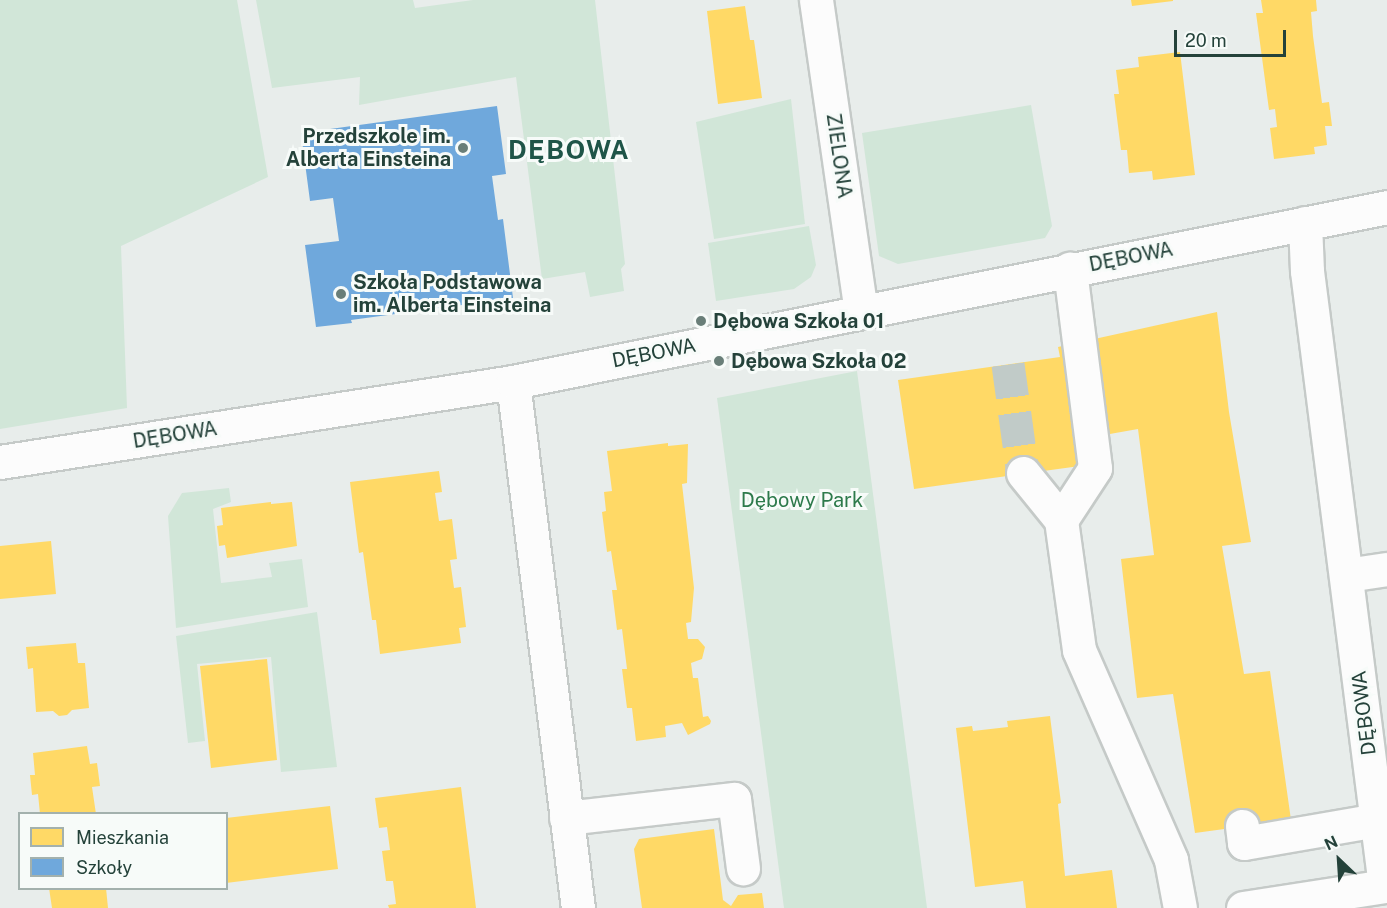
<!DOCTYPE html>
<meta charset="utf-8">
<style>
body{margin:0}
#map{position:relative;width:1387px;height:908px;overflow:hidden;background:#e8edeb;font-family:"Public Sans",sans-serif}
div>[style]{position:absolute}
.green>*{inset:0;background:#d1e6d8}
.homes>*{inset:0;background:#ffd966}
.schools>*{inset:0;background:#6fa8dc}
.minor-tunnel>*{height:33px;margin-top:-16.5px;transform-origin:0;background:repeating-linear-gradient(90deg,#c1cbc8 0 33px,transparent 0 49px)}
.roads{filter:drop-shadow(2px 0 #c5cac8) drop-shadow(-2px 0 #c5cac8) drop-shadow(0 2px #c5cac8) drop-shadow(0 -2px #c5cac8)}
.minor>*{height:33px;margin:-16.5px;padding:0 16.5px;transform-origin:16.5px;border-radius:16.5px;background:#fcfcfc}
.dots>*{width:16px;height:16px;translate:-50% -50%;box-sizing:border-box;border:3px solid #f7fbf9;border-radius:50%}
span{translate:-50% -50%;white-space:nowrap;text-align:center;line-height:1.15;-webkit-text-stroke:6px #f7fbf9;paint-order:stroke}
.poi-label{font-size:20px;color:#24423a;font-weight:700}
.right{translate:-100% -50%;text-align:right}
.left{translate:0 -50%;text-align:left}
.street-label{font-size:20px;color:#24423a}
.park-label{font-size:20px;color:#2d7a4b}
.district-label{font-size:26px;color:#1f5548;font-weight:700;letter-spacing:1.5px}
.legend{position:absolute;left:18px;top:812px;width:210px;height:78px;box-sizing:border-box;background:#f7fbf9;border:2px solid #a3b1ad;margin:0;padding:8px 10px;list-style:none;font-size:18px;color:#24423a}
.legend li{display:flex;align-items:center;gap:12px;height:30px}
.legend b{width:30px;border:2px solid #a3b1ad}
.north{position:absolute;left:1309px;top:830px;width:60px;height:60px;-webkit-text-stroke:4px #f7fbf9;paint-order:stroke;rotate:335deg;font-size:16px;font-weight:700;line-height:24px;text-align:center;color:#24423a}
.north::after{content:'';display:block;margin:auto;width:21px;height:27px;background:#24423a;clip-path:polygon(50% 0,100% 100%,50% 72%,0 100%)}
.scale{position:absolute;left:1174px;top:30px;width:112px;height:27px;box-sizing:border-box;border:3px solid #24423a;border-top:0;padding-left:8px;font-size:18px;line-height:21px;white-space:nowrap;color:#24423a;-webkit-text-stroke:4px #f7fbf9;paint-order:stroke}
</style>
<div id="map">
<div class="green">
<div style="clip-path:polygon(0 0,237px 0,268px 177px,121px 246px,127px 408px,0 429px)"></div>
<div style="clip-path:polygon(256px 0,413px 0,415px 8px,473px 0,595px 0,625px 264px,621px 269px,624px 291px,590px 297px,585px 272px,542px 279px,516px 77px,359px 105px,360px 77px,272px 88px)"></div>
<div style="clip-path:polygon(791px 99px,805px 224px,714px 239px,696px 122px)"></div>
<div style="clip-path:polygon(1031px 105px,1052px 226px,1045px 238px,898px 264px,879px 256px,862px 133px)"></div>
<div style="clip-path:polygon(809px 226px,816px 265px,811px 277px,794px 289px,716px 301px,708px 243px)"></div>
<div style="clip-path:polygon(857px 371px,927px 908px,784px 908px,717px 398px)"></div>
<div style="clip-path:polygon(229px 488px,231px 502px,213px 509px,221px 583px,272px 577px,269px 563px,302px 559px,308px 607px,176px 628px,168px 516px,182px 493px)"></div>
<div style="clip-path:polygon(317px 612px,337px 767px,281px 772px,271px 657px,197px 664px,205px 741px,188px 743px,176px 636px)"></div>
</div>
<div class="homes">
<div style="clip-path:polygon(1131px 0,1173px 0,1173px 1px,1132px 6px)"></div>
<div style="clip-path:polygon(1261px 0,1316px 0,1317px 11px,1311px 12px,1313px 36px,1322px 103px,1329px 102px,1332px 126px,1325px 126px,1327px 145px,1314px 147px,1315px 154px,1274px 159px,1270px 128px,1277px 127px,1275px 109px,1269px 110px,1256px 13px,1263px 13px)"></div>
<div style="clip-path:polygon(745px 6px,750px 40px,754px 40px,762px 98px,718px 104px,707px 11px)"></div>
<div style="clip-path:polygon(1180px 52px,1195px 175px,1153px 180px,1152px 171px,1129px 173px,1127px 150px,1121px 150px,1114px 94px,1119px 94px,1116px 70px,1139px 67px,1138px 57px)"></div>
<div style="clip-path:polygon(1217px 312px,1229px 412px,1251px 542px,1222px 546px,1244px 674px,1270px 671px,1291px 820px,1195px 833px,1173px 694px,1137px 698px,1121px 559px,1154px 555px,1138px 429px,1076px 440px,1080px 466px,914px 489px,898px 380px,1060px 357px,1058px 347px)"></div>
<div style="clip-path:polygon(668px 443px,668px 446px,688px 444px,687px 483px,682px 484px,694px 588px,691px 622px,686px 623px,688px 639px,698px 639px,705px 647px,702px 659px,691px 663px,693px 678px,698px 678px,703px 717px,708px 716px,711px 721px,710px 724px,688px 735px,682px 723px,665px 726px,666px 737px,636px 741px,632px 708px,627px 708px,622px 669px,627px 669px,622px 629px,617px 630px,612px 590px,617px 590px,614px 571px,611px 551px,607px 552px,602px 512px,606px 511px,604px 492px,612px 491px,607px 451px)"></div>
<div style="clip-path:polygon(439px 471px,442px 492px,435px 493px,439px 521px,452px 519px,457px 559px,450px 560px,454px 588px,461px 587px,466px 627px,459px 628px,461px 643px,380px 654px,376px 620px,372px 620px,363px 552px,359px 553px,350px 482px)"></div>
<div style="clip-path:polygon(271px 502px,271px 504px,292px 502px,297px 546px,227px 558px,225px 545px,219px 546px,217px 526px,223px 525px,221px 508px)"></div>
<div style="clip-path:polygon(51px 541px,56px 594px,0 599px,0 546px)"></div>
<div style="clip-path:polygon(76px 643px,78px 663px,85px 663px,89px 708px,72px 710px,67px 715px,59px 716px,53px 711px,36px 712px,33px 668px,28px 669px,26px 647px)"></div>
<div style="clip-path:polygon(267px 659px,277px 760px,211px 768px,200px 666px)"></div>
<div style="clip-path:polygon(1050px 716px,1061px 803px,1058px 804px,1065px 876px,1112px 870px,1117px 908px,1026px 908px,1023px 881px,975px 887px,956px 728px,972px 726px,973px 731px,1008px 727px,1007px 721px)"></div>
<div style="clip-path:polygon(87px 746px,90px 764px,97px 763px,100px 786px,92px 787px,96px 814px,40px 814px,38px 794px,32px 795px,30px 775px,35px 775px,33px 753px)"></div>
<div style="clip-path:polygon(461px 787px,476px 908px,389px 908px,388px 905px,396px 904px,393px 881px,386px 881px,382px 851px,390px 850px,387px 827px,379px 828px,375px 798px)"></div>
<div style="clip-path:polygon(330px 806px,338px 869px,226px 883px,226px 818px)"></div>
<div style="clip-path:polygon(714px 829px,723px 900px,731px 906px,738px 895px,762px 893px,764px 908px,642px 908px,634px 849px,639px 839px)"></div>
<div style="clip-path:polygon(49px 888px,106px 888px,108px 908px,52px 908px)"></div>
</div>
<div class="schools">
<div style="clip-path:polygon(497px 106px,506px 174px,492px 176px,498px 220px,503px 219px,513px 298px,351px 320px,352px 323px,316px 327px,305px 245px,339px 241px,333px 198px,310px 201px,301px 133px)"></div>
</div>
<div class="minor-tunnel">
<div style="left:1008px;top:364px;width:110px;rotate:82.2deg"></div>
</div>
<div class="roads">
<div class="minor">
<div style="left:816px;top:0;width:314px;rotate:81.8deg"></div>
<div style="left:513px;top:382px;width:530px;rotate:82.96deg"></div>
<div style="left:0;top:462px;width:519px;rotate:-8.86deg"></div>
<div style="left:513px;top:382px;width:891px;rotate:-11.32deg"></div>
<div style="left:1023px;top:473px;width:60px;rotate:51deg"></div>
<div style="left:1061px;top:520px;width:131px;rotate:82.1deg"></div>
<div style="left:1079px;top:650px;width:229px;rotate:66.3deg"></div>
<div style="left:1171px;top:860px;width:49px;rotate:79.4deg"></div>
<div style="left:1061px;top:520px;width:62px;rotate:-56.8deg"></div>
<div style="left:1095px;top:468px;width:201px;rotate:-97.2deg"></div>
<div style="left:1347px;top:575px;width:40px;rotate:-8.5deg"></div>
<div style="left:566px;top:818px;width:169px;rotate:-6.5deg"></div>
<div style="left:734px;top:799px;width:70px;rotate:82.6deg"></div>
<div style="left:1242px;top:826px;width:17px;rotate:83deg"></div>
<div style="left:1244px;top:843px;width:135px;rotate:-9.8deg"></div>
<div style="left:1243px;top:908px;width:144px;rotate:-8.8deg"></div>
<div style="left:1385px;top:886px;width:620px;rotate:-97.23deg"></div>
<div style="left:1307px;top:271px;width:48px;rotate:-92.4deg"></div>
</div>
</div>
<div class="dots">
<div style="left:463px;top:148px;background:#697e78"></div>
<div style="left:341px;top:294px;background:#697e78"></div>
<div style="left:701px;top:321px;background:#697e78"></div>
<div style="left:719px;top:361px;background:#697e78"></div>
</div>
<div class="poi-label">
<span class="right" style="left:451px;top:148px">Przedszkole im.<br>Alberta Einsteina</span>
<span class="left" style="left:353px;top:294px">Szkoła Podstawowa<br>im. Alberta Einsteina</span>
<span class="left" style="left:713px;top:321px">Dębowa Szkoła 01</span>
<span class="left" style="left:731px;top:361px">Dębowa Szkoła 02</span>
</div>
<div class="street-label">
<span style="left:839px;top:156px;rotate:82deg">ZIELONA</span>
<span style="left:1131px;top:257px;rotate:-11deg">DĘBOWA</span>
<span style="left:654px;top:353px;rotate:-11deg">DĘBOWA</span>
<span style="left:175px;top:435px;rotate:-9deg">DĘBOWA</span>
<span style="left:1364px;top:713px;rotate:-97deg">DĘBOWA</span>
</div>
<div class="park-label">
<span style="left:802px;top:500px">Dębowy Park</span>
</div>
<div class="district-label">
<span style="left:569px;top:150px">DĘBOWA</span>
</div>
<ul class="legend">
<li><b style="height:16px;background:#ffd966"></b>Mieszkania</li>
<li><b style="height:16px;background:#6fa8dc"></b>Szkoły</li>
</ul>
<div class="north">N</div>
<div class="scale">20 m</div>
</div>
